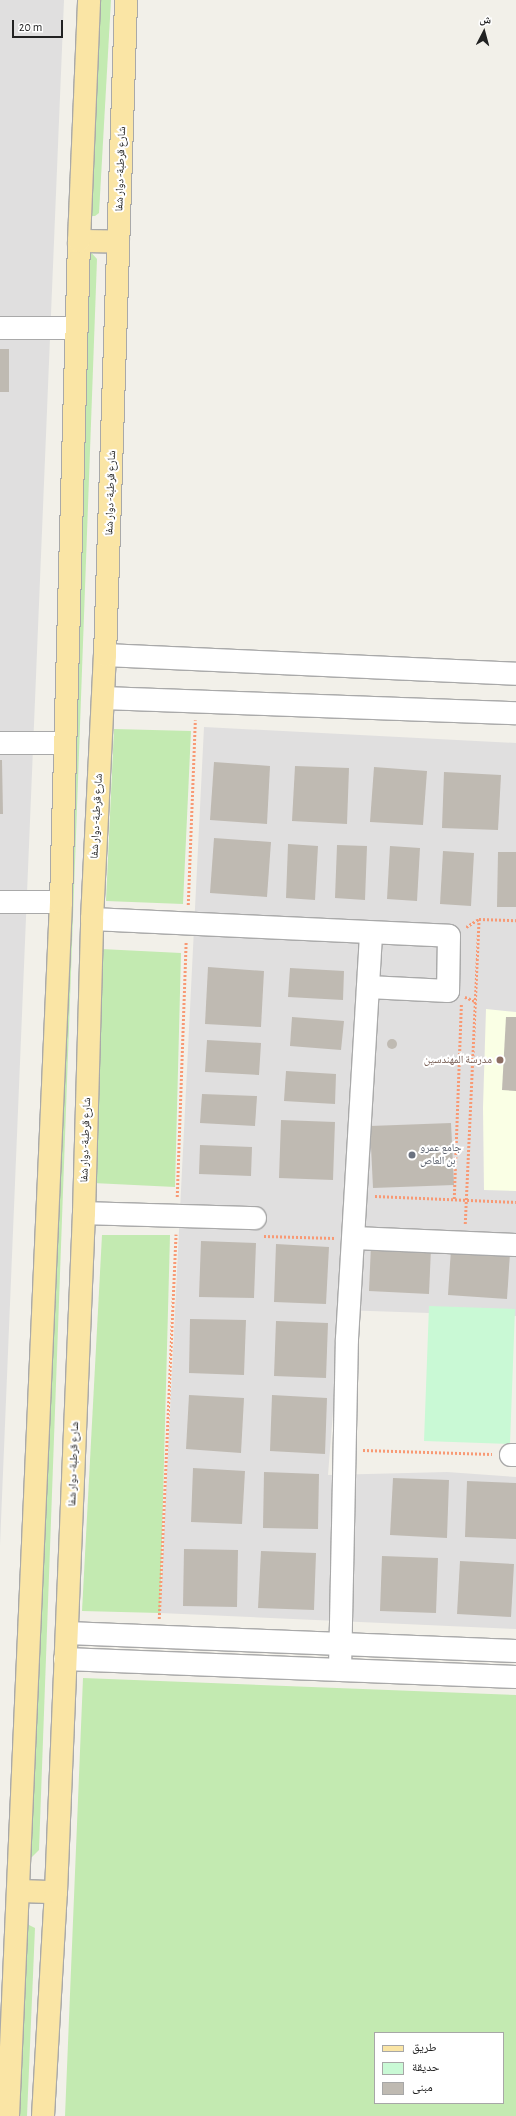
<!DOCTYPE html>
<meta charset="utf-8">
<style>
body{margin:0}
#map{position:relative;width:516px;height:2116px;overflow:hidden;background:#f2f0e9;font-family:"Alegreya Sans","Noto Naskh Arabic",sans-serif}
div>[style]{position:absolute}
.residential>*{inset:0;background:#e0dfdf}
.education>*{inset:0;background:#faffe5}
.grass>*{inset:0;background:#c3eab1}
.park>*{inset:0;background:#c9f9d5}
.building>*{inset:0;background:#bfbab2}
.round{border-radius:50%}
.path>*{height:2.5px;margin-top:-1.25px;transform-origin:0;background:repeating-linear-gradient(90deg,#f89974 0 2px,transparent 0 4px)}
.roads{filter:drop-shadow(1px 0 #a9a9a9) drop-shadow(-1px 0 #a9a9a9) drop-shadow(0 1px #a9a9a9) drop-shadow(0 -1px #a9a9a9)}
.minor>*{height:22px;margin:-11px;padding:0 11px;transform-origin:11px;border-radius:11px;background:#fff}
.major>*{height:22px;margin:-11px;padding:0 11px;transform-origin:11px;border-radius:11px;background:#fae5a5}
.dots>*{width:11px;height:11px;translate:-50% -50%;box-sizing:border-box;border:2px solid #fff;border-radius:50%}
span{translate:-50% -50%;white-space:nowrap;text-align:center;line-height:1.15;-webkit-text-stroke:4px #fff;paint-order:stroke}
.street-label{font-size:11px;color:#222}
.education-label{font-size:11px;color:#785e54}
.right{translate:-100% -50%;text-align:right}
.worship-label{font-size:11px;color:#5b616d}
.left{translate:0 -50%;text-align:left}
.legend{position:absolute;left:374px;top:2032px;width:130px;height:72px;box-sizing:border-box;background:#fff;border:1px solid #a7a7a7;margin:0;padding:5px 7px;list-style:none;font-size:12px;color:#222}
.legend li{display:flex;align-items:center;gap:8px;height:20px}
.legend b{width:20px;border:1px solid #a7a7a7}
.north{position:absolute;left:464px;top:12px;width:40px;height:40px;-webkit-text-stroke:3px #fff;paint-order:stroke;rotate:6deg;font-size:11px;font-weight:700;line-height:16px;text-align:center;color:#222}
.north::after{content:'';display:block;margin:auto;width:14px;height:18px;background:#222;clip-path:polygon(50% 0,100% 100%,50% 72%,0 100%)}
.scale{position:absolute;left:12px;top:20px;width:51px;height:18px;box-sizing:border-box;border:2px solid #222;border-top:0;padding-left:5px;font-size:12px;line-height:14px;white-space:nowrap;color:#222;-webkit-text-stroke:3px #fff;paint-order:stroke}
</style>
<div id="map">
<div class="residential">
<div style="clip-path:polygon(0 0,64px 0,0 1545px)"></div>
<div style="clip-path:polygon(204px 727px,516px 743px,516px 1316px,341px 1310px,328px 1475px,447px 1472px,516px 1477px,516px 1629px,160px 1613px)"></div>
</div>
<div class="education">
<div style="clip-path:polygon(486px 1009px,516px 1012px,516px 1191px,484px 1190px,483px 1108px)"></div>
</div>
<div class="grass">
<div style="clip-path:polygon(99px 0,111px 0,99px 213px,95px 216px,90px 216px)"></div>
<div style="clip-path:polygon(88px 249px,97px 259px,39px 1850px,32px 1857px,24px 1853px)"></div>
<div style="clip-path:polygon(114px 729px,191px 731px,183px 904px,106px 901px)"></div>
<div style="clip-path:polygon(101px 949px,181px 953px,175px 1187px,93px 1183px)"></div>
<div style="clip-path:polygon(102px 1235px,170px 1235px,160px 1613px,82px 1611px)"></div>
<div style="clip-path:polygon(evenodd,83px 1678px,516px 1695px,516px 2116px,65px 2116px,83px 1678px,375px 2033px,503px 2033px,503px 2103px,375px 2103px,375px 2033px)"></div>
<div style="clip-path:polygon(27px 1924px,35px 1928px,27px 2116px,12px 2116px)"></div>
</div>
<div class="park">
<div style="clip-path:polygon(429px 1306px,515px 1309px,510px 1444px,424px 1441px)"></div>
</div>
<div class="building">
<div style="clip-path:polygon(0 349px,9px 349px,9px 392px,0 392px)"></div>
<div style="clip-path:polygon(0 760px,2px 760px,3px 814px,0 814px)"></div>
<div style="clip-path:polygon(214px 762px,270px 766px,267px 824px,210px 820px)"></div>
<div style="clip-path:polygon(295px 766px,349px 768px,347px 824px,292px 821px)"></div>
<div style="clip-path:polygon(374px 767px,427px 771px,423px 825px,370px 822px)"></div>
<div style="clip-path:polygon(444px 772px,501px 775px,498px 830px,442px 828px)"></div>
<div style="clip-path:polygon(214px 838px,271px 842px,267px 897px,210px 893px)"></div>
<div style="clip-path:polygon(288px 844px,318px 846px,315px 900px,286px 898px)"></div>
<div style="clip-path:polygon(337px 845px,367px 846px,365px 900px,335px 898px)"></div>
<div style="clip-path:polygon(390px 846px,420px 848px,417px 901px,387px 899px)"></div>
<div style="clip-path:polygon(443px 851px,474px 853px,471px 906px,440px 904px)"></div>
<div style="clip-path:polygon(498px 852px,516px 852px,516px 907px,497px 907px)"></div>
<div style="clip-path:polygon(208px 967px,264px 971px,261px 1027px,205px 1024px)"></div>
<div style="clip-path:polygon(290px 968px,344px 971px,343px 1000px,288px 997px)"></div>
<div style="clip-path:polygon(292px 1017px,344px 1021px,341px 1050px,290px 1046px)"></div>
<div style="clip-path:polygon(506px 1017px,516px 1017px,516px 1091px,502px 1090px)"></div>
<div class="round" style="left:387px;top:1039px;width:10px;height:10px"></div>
<div style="clip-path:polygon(207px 1040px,261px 1043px,259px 1075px,205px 1072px)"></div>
<div style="clip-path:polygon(286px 1071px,336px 1074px,335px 1104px,284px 1101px)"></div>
<div style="clip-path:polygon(202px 1094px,257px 1096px,255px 1126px,200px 1123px)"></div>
<div style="clip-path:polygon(281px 1120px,335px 1122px,333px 1180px,279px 1178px)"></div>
<div style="clip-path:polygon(451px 1123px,454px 1185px,373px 1188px,370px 1126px)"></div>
<div style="clip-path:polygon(200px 1145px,252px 1147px,251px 1176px,199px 1174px)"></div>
<div style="clip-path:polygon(201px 1241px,256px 1243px,254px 1298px,199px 1297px)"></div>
<div style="clip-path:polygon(276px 1244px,329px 1247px,326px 1304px,274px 1302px)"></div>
<div style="clip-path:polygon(371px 1245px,431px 1248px,429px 1294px,369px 1291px)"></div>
<div style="clip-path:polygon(451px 1249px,510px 1253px,507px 1299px,448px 1295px)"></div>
<div style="clip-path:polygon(190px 1319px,246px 1320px,244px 1375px,189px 1373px)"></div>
<div style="clip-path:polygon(276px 1321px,328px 1323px,326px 1378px,274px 1376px)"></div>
<div style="clip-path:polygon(189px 1395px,244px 1398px,241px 1453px,186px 1449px)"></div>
<div style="clip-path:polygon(272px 1395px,327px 1398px,325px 1454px,270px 1451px)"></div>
<div style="clip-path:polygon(193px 1468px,245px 1471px,242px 1524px,191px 1522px)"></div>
<div style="clip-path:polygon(264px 1472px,319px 1474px,318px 1529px,263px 1528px)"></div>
<div style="clip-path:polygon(393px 1478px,449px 1480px,447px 1538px,390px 1535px)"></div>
<div style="clip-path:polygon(467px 1481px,516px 1483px,516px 1539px,465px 1537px)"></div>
<div style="clip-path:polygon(184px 1549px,238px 1550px,237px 1607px,183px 1606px)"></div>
<div style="clip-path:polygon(261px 1551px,316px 1553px,314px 1610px,258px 1608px)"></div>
<div style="clip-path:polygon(382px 1556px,438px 1558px,436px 1613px,380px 1611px)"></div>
<div style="clip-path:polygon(460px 1561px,514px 1564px,511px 1617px,457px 1614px)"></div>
</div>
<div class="path">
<div style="left:188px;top:905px;width:185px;rotate:-87.8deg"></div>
<div style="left:466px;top:927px;width:15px;rotate:-32deg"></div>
<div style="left:479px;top:919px;width:37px;rotate:2deg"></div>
<div style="left:465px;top:997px;width:11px;rotate:22deg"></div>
<div style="left:375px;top:1196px;width:141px;rotate:2.4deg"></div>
<div style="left:177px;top:1197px;width:255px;rotate:-88deg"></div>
<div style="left:454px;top:1199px;width:195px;rotate:-87.9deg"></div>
<div style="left:465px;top:1224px;width:305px;rotate:-87.4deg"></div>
<div style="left:264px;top:1236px;width:71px;rotate:1.6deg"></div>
<div style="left:363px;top:1450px;width:129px;rotate:1.8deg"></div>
<div style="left:159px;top:1619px;width:385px;rotate:-87.5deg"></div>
</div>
<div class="roads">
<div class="minor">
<div style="left:0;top:328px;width:76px"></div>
<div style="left:105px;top:655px;width:411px;rotate:2.6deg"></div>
<div style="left:103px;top:698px;width:413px;rotate:2.1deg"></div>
<div style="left:0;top:743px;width:65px"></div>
<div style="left:0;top:902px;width:61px"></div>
<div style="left:92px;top:919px;width:357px;rotate:2.7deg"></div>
<div style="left:449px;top:936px;width:55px;rotate:91deg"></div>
<div style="left:448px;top:991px;width:80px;rotate:-177.1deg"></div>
<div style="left:84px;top:1213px;width:171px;rotate:1.7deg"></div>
<div style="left:354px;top:1238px;width:162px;rotate:2.5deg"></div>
<div style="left:511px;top:1455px;width:5px"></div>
<div style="left:67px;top:1633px;width:449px;rotate:2.3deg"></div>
<div style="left:65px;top:1659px;width:451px;rotate:2.3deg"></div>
<div style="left:340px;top:1670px;width:331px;rotate:-88.8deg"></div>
<div style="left:347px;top:1339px;width:407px;rotate:-86.6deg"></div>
</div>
<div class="major">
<div style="left:79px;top:241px;width:39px;rotate:1deg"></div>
<div style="left:20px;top:1891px;width:36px;rotate:2deg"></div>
<div style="left:8px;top:2116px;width:1215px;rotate:-87.5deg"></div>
<div style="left:61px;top:902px;width:661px;rotate:-88.44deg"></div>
<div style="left:79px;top:241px;width:241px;rotate:-87.6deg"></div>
<div style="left:43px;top:2116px;width:224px;rotate:-86.7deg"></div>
<div style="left:56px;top:1892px;width:680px;rotate:-87.64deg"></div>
<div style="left:84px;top:1213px;width:294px;rotate:-88.4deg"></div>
<div style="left:92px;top:919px;width:264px;rotate:-87.2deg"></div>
<div style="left:105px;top:655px;width:655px;rotate:-88.16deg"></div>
</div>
</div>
<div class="dots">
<div style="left:500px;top:1060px;background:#8d6e63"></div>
<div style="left:412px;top:1155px;background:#6b7280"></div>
</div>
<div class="street-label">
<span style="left:121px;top:169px;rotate:-88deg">شارع قرطبة- دوار شفا</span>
<span style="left:111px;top:493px;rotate:-88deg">شارع قرطبة- دوار شفا</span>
<span style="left:97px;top:816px;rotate:-87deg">شارع قرطبة- دوار شفا</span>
<span style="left:86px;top:1140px;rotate:-88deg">شارع قرطبة- دوار شفا</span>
<span style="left:74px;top:1464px;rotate:-88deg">شارع قرطبة- دوار شفا</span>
</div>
<div class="education-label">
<span class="right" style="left:492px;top:1060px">مدرسة المهندسين</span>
</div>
<div class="worship-label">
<span class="left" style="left:420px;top:1155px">جامع عمرو<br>بن العاص</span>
</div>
<ul class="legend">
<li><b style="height:5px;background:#fae5a5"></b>طريق</li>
<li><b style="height:11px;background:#c9f9d5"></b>حديقة</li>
<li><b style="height:11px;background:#bfbab2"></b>مبنى</li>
</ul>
<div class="north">ش</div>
<div class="scale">20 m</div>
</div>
